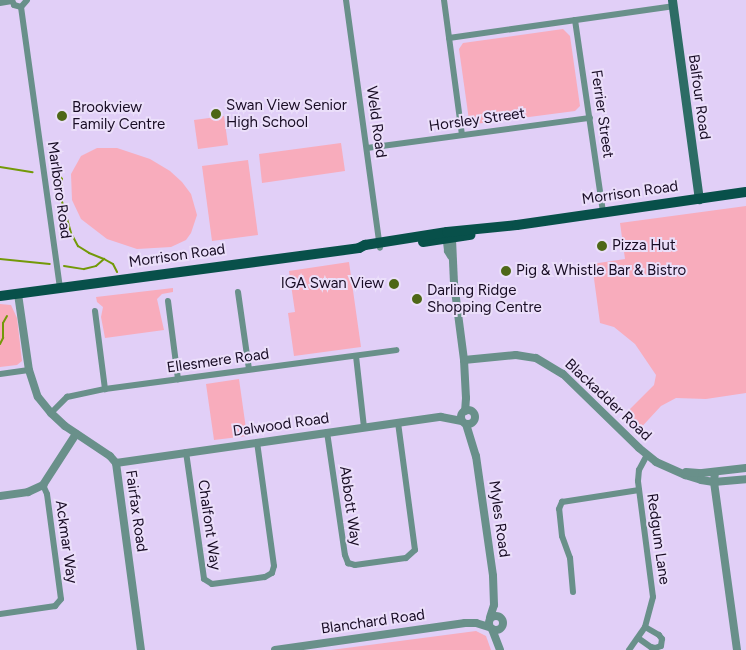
<!DOCTYPE html>
<style>
body{margin:0}
#map{position:relative;width:746px;height:650px;overflow:hidden;background:#e1cff7;font-family:Figtree,sans-serif}
div>[style]{position:absolute}
.green>*{inset:0;background:#f8acbc}
.stream>*{height:2px;margin:-1px;padding:0 1px;transform-origin:1px;border-radius:1px;background:#739908}
.minor>*{height:6px;margin:-3px;padding:0 3px;transform-origin:3px;border-radius:3px;background:#69908a}
.tertiary>*{height:8px;margin:-4px;padding:0 4px;transform-origin:4px;border-radius:4px;background:#69908a}
.tertiary>.ring{margin:-4px;padding:0;box-sizing:content-box;background:none;border:8px solid #69908a;border-radius:50%}
.secondary>*{height:9px;margin:-4.5px;padding:0 4.5px;transform-origin:4.5px;border-radius:4.5px;background:#2d6c65}
.primary>*{height:10px;margin:-5px;padding:0 5px;transform-origin:5px;border-radius:5px;background:#08504a}
.dots>*{width:14px;height:14px;translate:-50% -50%;box-sizing:border-box;border:2px solid #ebdffa;border-radius:50%}
span{translate:-50% -50%;white-space:nowrap;text-align:center;line-height:1.15;-webkit-text-stroke:4px #ebdffa;paint-order:stroke}
.street-label{font-size:15px;color:#180c24}
.poi-label{font-size:15px;color:#180c24}
.left{translate:0 -50%;text-align:left}
.right{translate:-100% -50%;text-align:right}
</style>
<div id="map">
<div class="green">
<div style="clip-path:polygon(563px 29px,570px 36px,580px 106px,575px 111px,475px 124px,469px 120px,459px 49px,463px 43px)"></div>
<div style="clip-path:polygon(224px 116px,228px 145px,198px 149px,194px 120px)"></div>
<div style="clip-path:polygon(341px 143px,345px 171px,262px 183px,259px 154px)"></div>
<div style="clip-path:polygon(97px 148px,117px 148px,150px 159px,170px 171px,182px 182px,191px 194px,197px 215px,191px 233px,186px 240px,171px 247px,137px 249px,107px 239px,81px 219px,72px 200px,71px 174px,81px 156px)"></div>
<div style="clip-path:polygon(248px 160px,258px 235px,212px 241px,202px 166px)"></div>
<div style="clip-path:polygon(746px 206px,746px 393px,706px 399px,676px 398px,661px 406px,636px 433px,621px 418px,654px 385px,656px 375px,635px 344px,614px 327px,600px 323px,592px 264px,625px 259px,620px 223px)"></div>
<div style="clip-path:polygon(349px 262px,361px 347px,294px 356px,288px 313px,295px 312px,289px 271px)"></div>
<div style="clip-path:polygon(173px 288px,173px 292px,162px 294px,157px 299px,164px 330px,105px 338px,101px 317px,103px 307px,97px 302px,96px 297px)"></div>
<div style="clip-path:polygon(0 304px,11px 305px,17px 318px,22px 361px,17px 365px,0 367px)"></div>
<div style="clip-path:polygon(239px 379px,247px 436px,214px 440px,206px 384px)"></div>
<div style="clip-path:polygon(476px 631px,486px 636px,491px 650px,331px 650px)"></div>
</div>
<div class="stream">
<div style="left:0;top:167px;width:33px;rotate:9deg"></div>
<div style="left:58px;top:173px;width:7px;rotate:56deg"></div>
<div style="left:62px;top:179px;width:19px;rotate:93deg"></div>
<div style="left:61px;top:198px;width:36px;rotate:74deg"></div>
<div style="left:71px;top:233px;width:15px;rotate:62deg"></div>
<div style="left:78px;top:246px;width:13px;rotate:32deg"></div>
<div style="left:89px;top:253px;width:16px;rotate:22deg"></div>
<div style="left:0;top:259px;width:50px;rotate:5.7deg"></div>
<div style="left:64px;top:266px;width:20px;rotate:9deg"></div>
<div style="left:84px;top:269px;width:12px;rotate:-14deg"></div>
<div style="left:96px;top:266px;width:11px;rotate:-41deg"></div>
<div style="left:104px;top:259px;width:10px;rotate:29deg"></div>
<div style="left:113px;top:264px;width:9px;rotate:63deg"></div>
<div style="left:0;top:344px;width:7px;rotate:-63deg"></div>
<div style="left:3px;top:338px;width:15px;rotate:-90deg"></div>
<div style="left:3px;top:323px;width:8px;rotate:-60deg"></div>
</div>
<div class="minor">
<div style="left:12px;top:0;width:5px;rotate:68deg"></div>
<div style="left:14px;top:5px;width:7px;rotate:16deg"></div>
<div style="left:21px;top:7px;width:9px;rotate:-49deg"></div>
<div style="left:346px;top:0;width:250px;rotate:82.2deg"></div>
<div style="left:444px;top:0;width:136px;rotate:82.4deg"></div>
<div style="left:0;top:3px;width:12px;rotate:-9deg"></div>
<div style="left:21px;top:7px;width:284px;rotate:82.1deg"></div>
<div style="left:575px;top:20px;width:194px;rotate:81.7deg"></div>
<div style="left:449px;top:38px;width:226px;rotate:-8.1deg"></div>
<div style="left:367px;top:148px;width:225px;rotate:-7.7deg"></div>
<div style="left:238px;top:292px;width:78px;rotate:81.9deg"></div>
<div style="left:168px;top:301px;width:79px;rotate:82.7deg"></div>
<div style="left:95px;top:311px;width:79px;rotate:82.7deg"></div>
<div style="left:356px;top:356px;width:71px;rotate:83.6deg"></div>
<div style="left:0;top:374px;width:29px;rotate:-8deg"></div>
<div style="left:51px;top:413px;width:23px;rotate:-45deg"></div>
<div style="left:67px;top:397px;width:39px;rotate:-12deg"></div>
<div style="left:105px;top:389px;width:294px;rotate:-7.6deg"></div>
<div style="left:327px;top:432px;width:124px;rotate:81.7deg"></div>
<div style="left:345px;top:555px;width:9px;rotate:69deg"></div>
<div style="left:348px;top:563px;width:7px;rotate:16deg"></div>
<div style="left:355px;top:565px;width:51px;rotate:-7.8deg"></div>
<div style="left:406px;top:558px;width:12px;rotate:-42deg"></div>
<div style="left:415px;top:550px;width:129px;rotate:-97.6deg"></div>
<div style="left:186px;top:452px;width:128px;rotate:81.9deg"></div>
<div style="left:204px;top:579px;width:9px;rotate:32deg"></div>
<div style="left:212px;top:584px;width:53px;rotate:-7.5deg"></div>
<div style="left:265px;top:577px;width:8px;rotate:-30deg"></div>
<div style="left:272px;top:573px;width:7px;rotate:-74deg"></div>
<div style="left:274px;top:566px;width:125px;rotate:-97.8deg"></div>
<div style="left:573px;top:592px;width:34px;rotate:-95deg"></div>
<div style="left:570px;top:558px;width:23px;rotate:-110deg"></div>
<div style="left:562px;top:536px;width:27px;rotate:-96deg"></div>
<div style="left:559px;top:509px;width:8px;rotate:-67deg"></div>
<div style="left:562px;top:502px;width:78px;rotate:-8.9deg"></div>
<div style="left:0;top:614px;width:56px;rotate:-8.3deg"></div>
<div style="left:55px;top:606px;width:9px;rotate:-49deg"></div>
<div style="left:61px;top:599px;width:106px;rotate:-97.6deg"></div>
<div style="left:47px;top:494px;width:10px;rotate:-114deg"></div>
<div style="left:638px;top:638px;width:16px;rotate:35deg"></div>
<div style="left:651px;top:647px;width:4px;rotate:14deg"></div>
<div style="left:655px;top:648px;width:6px;rotate:-18deg"></div>
<div style="left:661px;top:646px;width:7px;rotate:-82deg"></div>
<div style="left:662px;top:639px;width:5px;rotate:-127deg"></div>
<div style="left:659px;top:635px;width:16px;rotate:-150deg"></div>
<div style="left:629px;top:650px;width:28px;rotate:-55deg"></div>
<div style="left:645px;top:627px;width:31px;rotate:-75deg"></div>
<div style="left:653px;top:597px;width:117px;rotate:-97.4deg"></div>
<div style="left:638px;top:481px;width:11px;rotate:-85deg"></div>
<div style="left:639px;top:470px;width:17px;rotate:-62deg"></div>
</div>
<div class="tertiary">
<div style="left:449px;top:233px;width:7px;rotate:63deg"></div>
<div style="left:452px;top:239px;width:44px;rotate:87.4deg"></div>
<div style="left:454px;top:283px;width:78px;rotate:82.6deg"></div>
<div style="left:464px;top:360px;width:38px;rotate:87deg"></div>
<div style="left:466px;top:398px;width:13px;rotate:94deg"></div>
<div style="left:446px;top:234px;width:17px;rotate:83deg"></div>
<div style="left:448px;top:251px;width:6px;rotate:59deg"></div>
<div style="left:18px;top:294px;width:77px;rotate:81.8deg"></div>
<div style="left:29px;top:370px;width:28px;rotate:72deg"></div>
<div style="left:38px;top:397px;width:21px;rotate:51deg"></div>
<div style="left:51px;top:413px;width:19px;rotate:43deg"></div>
<div style="left:65px;top:426px;width:54px;rotate:33.7deg"></div>
<div style="left:110px;top:456px;width:9px;rotate:49deg"></div>
<div style="left:116px;top:463px;width:189px;rotate:82.4deg"></div>
<div style="left:464px;top:360px;width:52px;rotate:-5.5deg"></div>
<div style="left:516px;top:355px;width:20px;rotate:9deg"></div>
<div style="left:536px;top:358px;width:31px;rotate:31deg"></div>
<div style="left:563px;top:374px;width:106px;rotate:44.2deg"></div>
<div style="left:639px;top:448px;width:22px;rotate:39deg"></div>
<div style="left:656px;top:462px;width:32px;rotate:24deg"></div>
<div style="left:685px;top:475px;width:17px;rotate:17deg"></div>
<div style="left:701px;top:480px;width:13px;rotate:9deg"></div>
<div style="left:714px;top:482px;width:32px;rotate:-5deg"></div>
<div class="ring" style="left:461px;top:410px;width:6px;height:6px"></div>
<div style="left:466px;top:424px;width:34px;rotate:73deg"></div>
<div style="left:476px;top:456px;width:121px;rotate:81.9deg"></div>
<div style="left:493px;top:576px;width:29px;rotate:88deg"></div>
<div style="left:494px;top:605px;width:13px;rotate:108deg"></div>
<div style="left:116px;top:463px;width:328px;rotate:-8.1deg"></div>
<div style="left:441px;top:417px;width:21px;rotate:11deg"></div>
<div style="left:686px;top:472px;width:16px;rotate:4deg"></div>
<div style="left:702px;top:473px;width:44px;rotate:-6.5deg"></div>
<div style="left:715px;top:472px;width:10px;rotate:96deg"></div>
<div style="left:714px;top:482px;width:170px;rotate:82.2deg"></div>
<div style="left:0;top:496px;width:28px;rotate:-8deg"></div>
<div style="left:28px;top:492px;width:17px;rotate:-25deg"></div>
<div style="left:43px;top:485px;width:61px;rotate:-57.1deg"></div>
<div class="ring" style="left:489px;top:616px;width:6px;height:6px"></div>
<div style="left:492px;top:629px;width:22px;rotate:69deg"></div>
<div style="left:275px;top:650px;width:192px;rotate:-8.1deg"></div>
<div style="left:465px;top:623px;width:11px"></div>
<div style="left:476px;top:623px;width:14px;rotate:17deg"></div>
</div>
<div class="secondary">
<div style="left:672px;top:0;width:201px;rotate:82.3deg"></div>
</div>
<div class="primary">
<div style="left:423px;top:242px;width:48px;rotate:-8.5deg"></div>
<div style="left:0;top:296px;width:362px;rotate:-7.6deg"></div>
<div style="left:359px;top:248px;width:7px;rotate:-27deg"></div>
<div style="left:365px;top:245px;width:83px;rotate:-9deg"></div>
<div style="left:447px;top:232px;width:70px;rotate:-5.7deg"></div>
<div style="left:517px;top:225px;width:231px;rotate:-8.2deg"></div>
</div>
<div class="dots">
<div style="left:216px;top:114px;background:#4e6717"></div>
<div style="left:62px;top:116px;background:#4e6717"></div>
<div style="left:602px;top:246px;background:#4e6717"></div>
<div style="left:506px;top:271px;background:#4e6717"></div>
<div style="left:394px;top:284px;background:#4e6717"></div>
<div style="left:417px;top:299px;background:#4e6717"></div>
</div>
<div class="street-label">
<span style="left:699px;top:97px;rotate:82deg">Balfour Road</span>
<span style="left:602px;top:114px;rotate:82deg">Ferrier Street</span>
<span style="left:477px;top:120px;rotate:-8deg">Horsley Street</span>
<span style="left:376px;top:122px;rotate:82deg">Weld Road</span>
<span style="left:59px;top:190px;rotate:82deg">Marlboro Road</span>
<span style="left:630px;top:193px;rotate:-8deg">Morrison Road</span>
<span style="left:177px;top:256px;rotate:-8deg">Morrison Road</span>
<span style="left:218px;top:361px;rotate:-8deg">Ellesmere Road</span>
<span style="left:608px;top:400px;rotate:43deg">Blackadder Road</span>
<span style="left:281px;top:425px;rotate:-8deg">Dalwood Road</span>
<span style="left:350px;top:506px;rotate:82deg">Abbott Way</span>
<span style="left:136px;top:511px;rotate:82deg">Fairfax Road</span>
<span style="left:499px;top:519px;rotate:82deg">Myles Road</span>
<span style="left:209px;top:525px;rotate:82deg">Chalfont Way</span>
<span style="left:658px;top:539px;rotate:82deg">Redgum Lane</span>
<span style="left:66px;top:542px;rotate:82deg">Ackmar Way</span>
<span style="left:373px;top:622px;rotate:-8deg">Blanchard Road</span>
</div>
<div class="poi-label">
<span class="left" style="left:226px;top:114px">Swan View Senior<br>High School</span>
<span class="left" style="left:72px;top:116px">Brookview<br>Family Centre</span>
<span class="left" style="left:612px;top:246px">Pizza Hut</span>
<span class="left" style="left:516px;top:271px">Pig &amp; Whistle Bar &amp; Bistro</span>
<span class="right" style="left:384px;top:284px">IGA Swan View</span>
<span class="left" style="left:427px;top:299px">Darling Ridge<br>Shopping Centre</span>
</div>
</div>
